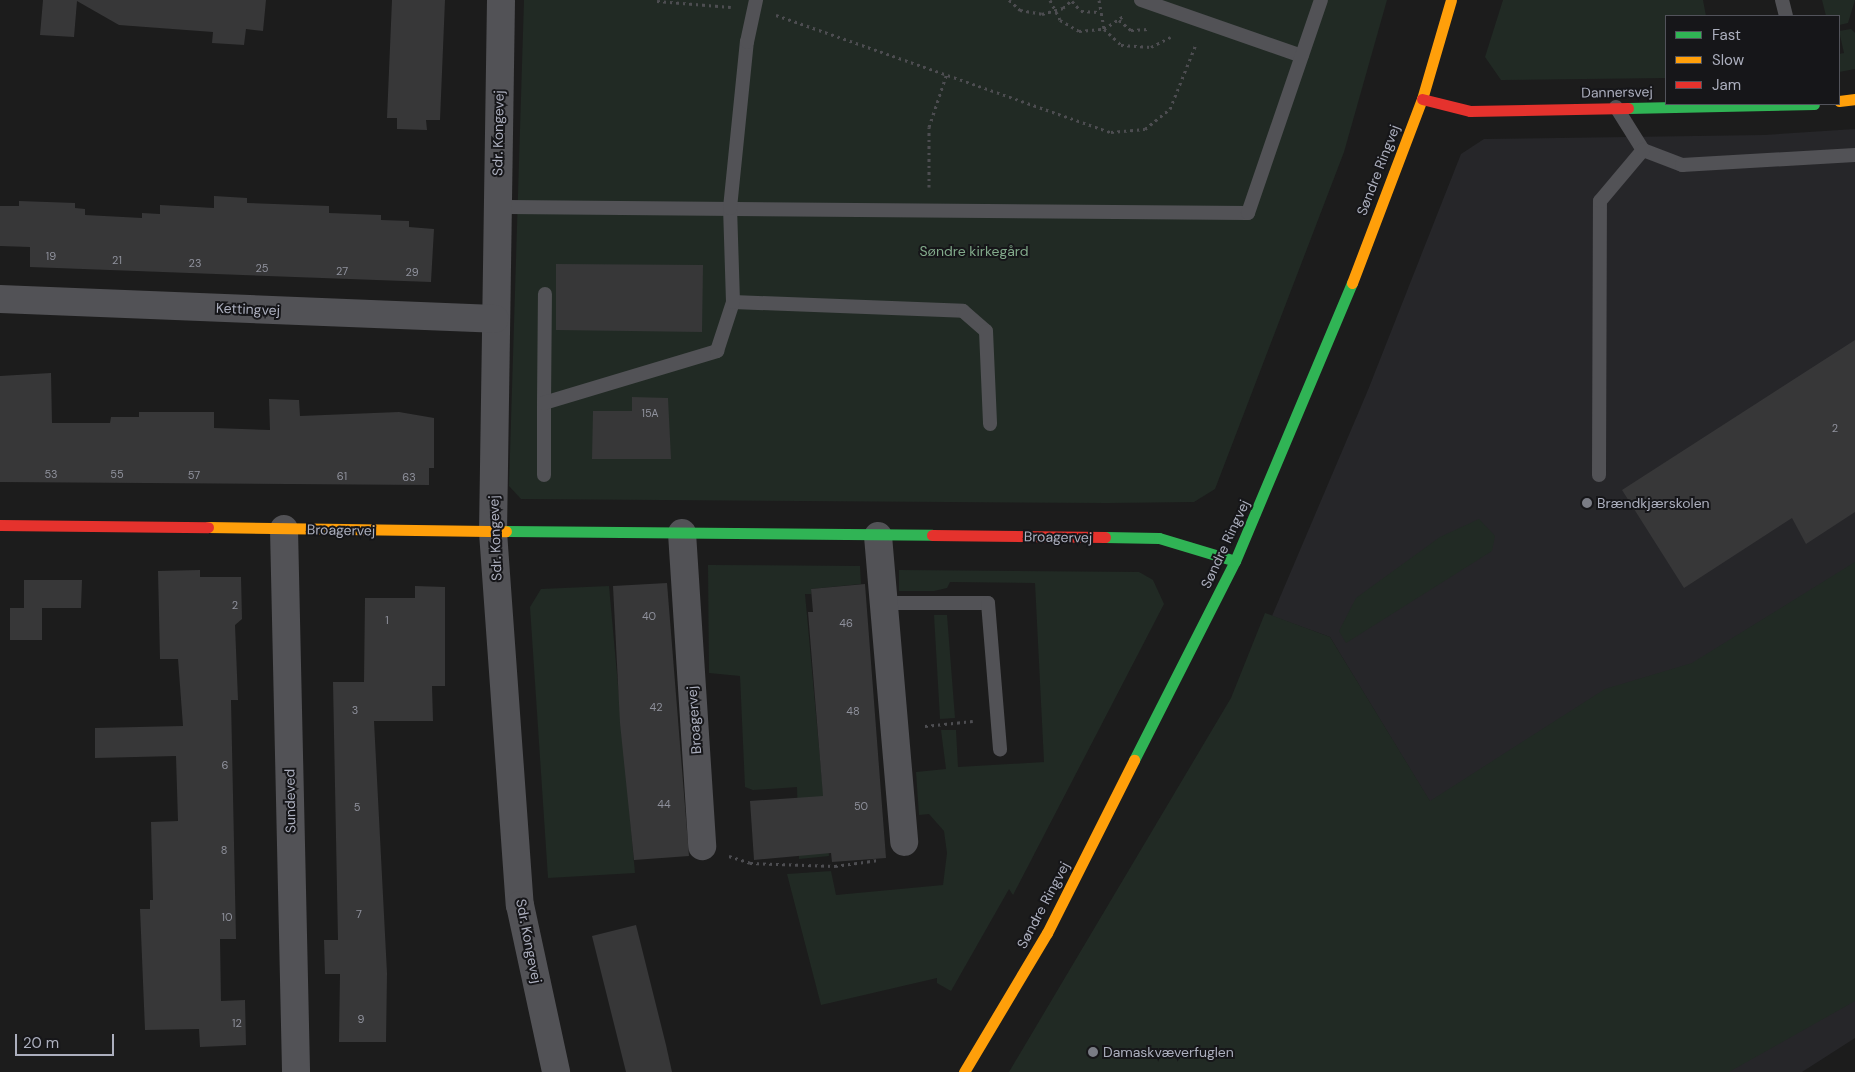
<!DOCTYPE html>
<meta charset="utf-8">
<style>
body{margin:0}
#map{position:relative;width:1855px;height:1072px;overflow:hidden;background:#1c1c1c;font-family:"DM Sans",sans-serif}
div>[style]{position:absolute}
.built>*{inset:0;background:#262629}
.green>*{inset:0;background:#212a24}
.building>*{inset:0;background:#373738}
.path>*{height:3px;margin-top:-1.5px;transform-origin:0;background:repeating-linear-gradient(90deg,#4d4d51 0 2.5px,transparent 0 6.5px)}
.lane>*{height:14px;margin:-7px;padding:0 7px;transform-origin:7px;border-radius:7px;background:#525256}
.street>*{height:28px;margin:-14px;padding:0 14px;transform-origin:14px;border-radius:14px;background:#525256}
.fast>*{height:11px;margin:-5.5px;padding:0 5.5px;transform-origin:5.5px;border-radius:5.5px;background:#30b455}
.slow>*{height:11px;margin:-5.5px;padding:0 5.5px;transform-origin:5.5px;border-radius:5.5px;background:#ff9f0a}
.jam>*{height:11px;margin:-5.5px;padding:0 5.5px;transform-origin:5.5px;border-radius:5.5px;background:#e5322d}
.dots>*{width:14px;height:14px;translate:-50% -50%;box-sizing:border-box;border:2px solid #161619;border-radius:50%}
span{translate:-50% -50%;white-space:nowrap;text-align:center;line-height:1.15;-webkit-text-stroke:4px #161619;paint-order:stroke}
.number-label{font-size:11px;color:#8f919c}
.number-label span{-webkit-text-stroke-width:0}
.street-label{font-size:14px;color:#acafbe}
.park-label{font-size:14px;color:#82aa8b}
.poi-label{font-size:14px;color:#acafbe}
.left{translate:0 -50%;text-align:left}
.legend{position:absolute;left:1665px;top:15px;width:175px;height:90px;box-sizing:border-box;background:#161619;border:1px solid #52535b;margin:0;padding:6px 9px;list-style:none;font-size:15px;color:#acafbe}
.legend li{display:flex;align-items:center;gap:10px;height:25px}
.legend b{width:25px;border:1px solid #52535b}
.scale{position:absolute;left:15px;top:1034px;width:99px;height:22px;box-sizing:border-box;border:2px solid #acafbe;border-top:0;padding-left:6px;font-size:15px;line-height:18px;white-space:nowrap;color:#acafbe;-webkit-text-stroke:4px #161619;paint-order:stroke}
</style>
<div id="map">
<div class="built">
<div style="clip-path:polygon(1855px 129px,1855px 1038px,1802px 1072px,1594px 1072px,1330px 637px,1272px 616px,1368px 390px,1461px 154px,1484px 139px,1764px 135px)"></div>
</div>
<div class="green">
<div style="clip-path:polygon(524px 0,1387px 0,1344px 152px,1215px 489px,1194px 502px,1107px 503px,521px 499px,509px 486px)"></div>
<div style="clip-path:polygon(1503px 0,1703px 0,1706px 16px,1666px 16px,1666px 78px,1501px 80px,1485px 57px)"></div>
<div style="clip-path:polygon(1822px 0,1855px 0,1848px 23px,1839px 25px,1839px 16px,1826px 16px)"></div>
<div style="clip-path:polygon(1851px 29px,1855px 33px,1855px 69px,1839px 72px,1839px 54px,1844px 53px,1839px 31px)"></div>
<div style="clip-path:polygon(1479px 519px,1495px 536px,1492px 551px,1346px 643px,1339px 631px,1356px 598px,1440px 537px)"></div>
<div style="clip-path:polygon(1855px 562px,1855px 1001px,1729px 1072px,1009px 1072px,1231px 698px,1265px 613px,1330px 637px,1430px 801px,1605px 689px,1692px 663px)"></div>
<div style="clip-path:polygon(708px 565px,860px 566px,861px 584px,811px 589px,811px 594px,805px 594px,829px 856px,799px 859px,797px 787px,753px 790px,745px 787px,740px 676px,709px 673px)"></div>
<div style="clip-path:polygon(899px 570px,1139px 572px,1153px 580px,1164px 604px,1013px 895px,1009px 889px,951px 991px,937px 983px,937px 978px,821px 1005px,787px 874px,831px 871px,836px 895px,943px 885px,947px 853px,944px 831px,929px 814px,919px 815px,916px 772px,946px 769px,941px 730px,956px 730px,958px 767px,1044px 762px,1035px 583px,950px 582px,947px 588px,934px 591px,899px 591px)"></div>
<div style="clip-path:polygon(609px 586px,635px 873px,548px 878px,530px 607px,541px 589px)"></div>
<div style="clip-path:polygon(934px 615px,947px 615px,955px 718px,940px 719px)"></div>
</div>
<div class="building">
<div style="clip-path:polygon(43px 0,266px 0,263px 31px,246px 29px,244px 45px,212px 43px,213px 32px,119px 25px,77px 1px,74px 37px,40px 35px)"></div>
<div style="clip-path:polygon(392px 0,445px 0,440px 120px,426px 120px,427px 130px,397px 129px,397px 118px,387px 118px)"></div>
<div style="clip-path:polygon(214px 196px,247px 198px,247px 203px,329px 206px,329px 213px,381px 215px,381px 220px,409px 221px,409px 227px,434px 229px,431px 282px,30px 267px,30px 247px,0 246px,0 206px,19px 206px,19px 201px,75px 203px,75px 208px,85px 209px,85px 215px,142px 218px,142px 213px,160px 214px,160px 205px,214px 208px)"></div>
<div style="clip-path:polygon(556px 264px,703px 265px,702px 332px,556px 330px)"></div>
<div style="clip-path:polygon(1855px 340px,1855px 512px,1806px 544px,1792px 518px,1684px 588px,1622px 490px)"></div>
<div style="clip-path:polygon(51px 373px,52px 423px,110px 423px,111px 417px,139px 417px,139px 412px,214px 412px,214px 428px,270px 430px,269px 399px,299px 400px,300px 416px,399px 412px,434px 418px,434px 468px,429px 468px,429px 485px,0 482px,0 376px)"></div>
<div style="clip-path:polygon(632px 397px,668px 398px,671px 459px,592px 459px,593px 411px,632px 411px)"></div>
<div style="clip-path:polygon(200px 570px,200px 577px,241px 577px,242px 619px,235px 625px,238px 700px,231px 700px,236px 939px,220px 939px,221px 1001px,245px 1000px,246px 1045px,200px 1047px,199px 1029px,145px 1030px,140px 909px,150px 909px,150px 900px,153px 900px,151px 822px,178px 821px,176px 756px,95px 758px,95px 728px,183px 726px,178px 659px,160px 659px,158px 571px)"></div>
<div style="clip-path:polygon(24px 580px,82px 580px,81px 608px,42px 608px,42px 640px,10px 640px,10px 608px,24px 608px)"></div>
<div style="clip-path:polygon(667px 583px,689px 856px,634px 860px,620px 723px,613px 586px)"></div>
<div style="clip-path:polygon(865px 584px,886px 858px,832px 862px,831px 853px,754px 860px,750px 801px,823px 796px,808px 612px,813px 612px,811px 589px)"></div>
<div style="clip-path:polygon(415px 586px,445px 587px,445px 686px,432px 686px,433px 721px,374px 721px,387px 973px,386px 1042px,339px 1042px,340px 974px,325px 974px,324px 940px,338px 940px,333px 682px,364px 682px,365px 598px,415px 598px)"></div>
<div style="clip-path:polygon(636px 925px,666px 1045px,672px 1072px,626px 1072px,592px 936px)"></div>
</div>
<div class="path">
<div style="left:1009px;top:0;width:15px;rotate:42deg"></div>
<div style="left:1020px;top:10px;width:22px;rotate:10deg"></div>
<div style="left:1042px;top:14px;width:22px;rotate:-16deg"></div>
<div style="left:1063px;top:8px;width:12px;rotate:-42deg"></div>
<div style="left:1050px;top:0;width:22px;rotate:63deg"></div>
<div style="left:1060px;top:20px;width:22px;rotate:30deg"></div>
<div style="left:1079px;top:31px;width:25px;rotate:-5deg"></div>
<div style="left:1104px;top:29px;width:23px;rotate:-34deg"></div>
<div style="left:1099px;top:0;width:29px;rotate:80deg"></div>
<div style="left:1104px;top:29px;width:23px;rotate:43deg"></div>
<div style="left:1121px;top:45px;width:30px;rotate:4deg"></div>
<div style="left:1151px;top:47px;width:22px;rotate:-27deg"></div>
<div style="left:657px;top:1px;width:74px;rotate:4.6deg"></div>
<div style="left:1072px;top:1px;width:13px;rotate:48deg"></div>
<div style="left:1081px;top:11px;width:18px;rotate:3deg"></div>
<div style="left:776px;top:15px;width:355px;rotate:19.3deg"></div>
<div style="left:1111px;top:132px;width:34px;rotate:-5deg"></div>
<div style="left:1145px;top:129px;width:32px;rotate:-39deg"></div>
<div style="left:1170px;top:109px;width:70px;rotate:-68.2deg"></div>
<div style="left:1119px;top:20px;width:16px;rotate:40deg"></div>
<div style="left:1131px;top:30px;width:18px;rotate:-3deg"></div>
<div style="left:929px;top:187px;width:60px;rotate:-90deg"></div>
<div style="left:929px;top:127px;width:57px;rotate:-71.6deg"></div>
<div style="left:925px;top:726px;width:48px;rotate:-5.9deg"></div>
<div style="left:729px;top:856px;width:22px;rotate:18deg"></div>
<div style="left:750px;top:863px;width:85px;rotate:2deg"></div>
<div style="left:835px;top:866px;width:44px;rotate:-7.8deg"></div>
</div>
<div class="lane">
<div style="left:1141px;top:0;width:170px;rotate:19.2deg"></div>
<div style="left:1782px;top:0;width:16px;rotate:76deg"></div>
<div style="left:1616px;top:107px;width:51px;rotate:57.9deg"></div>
<div style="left:1643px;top:150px;width:42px;rotate:21deg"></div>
<div style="left:1682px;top:165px;width:173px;rotate:-3.3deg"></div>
<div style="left:497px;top:207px;width:751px;rotate:0.46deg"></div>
<div style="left:1248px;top:213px;width:225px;rotate:-71.1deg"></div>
<div style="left:733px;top:302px;width:230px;rotate:2.2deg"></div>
<div style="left:963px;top:311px;width:30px;rotate:41deg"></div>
<div style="left:986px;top:331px;width:93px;rotate:87.5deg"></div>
<div style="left:544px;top:403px;width:109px;rotate:-89.5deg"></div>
<div style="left:544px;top:475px;width:72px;rotate:-90deg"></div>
<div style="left:544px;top:403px;width:181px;rotate:-16.7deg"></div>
<div style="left:717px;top:351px;width:52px;rotate:-71.9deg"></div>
<div style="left:733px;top:302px;width:94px;rotate:-91.8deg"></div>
<div style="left:730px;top:208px;width:167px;rotate:-84.2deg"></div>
<div style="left:747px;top:42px;width:43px;rotate:-77.9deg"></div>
<div style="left:1599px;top:475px;width:274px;rotate:-89.8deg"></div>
<div style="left:1600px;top:201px;width:67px;rotate:-49.9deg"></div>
<div style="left:884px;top:603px;width:104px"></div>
<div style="left:988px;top:603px;width:147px;rotate:85.3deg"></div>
</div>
<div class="street">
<div style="left:501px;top:0;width:532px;rotate:90.86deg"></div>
<div style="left:493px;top:532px;width:374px;rotate:85.9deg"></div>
<div style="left:520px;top:905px;width:171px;rotate:77.8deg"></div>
<div style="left:0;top:299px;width:495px;rotate:2.3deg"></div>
<div style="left:284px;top:529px;width:543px;rotate:88.73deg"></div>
<div style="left:682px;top:533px;width:314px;rotate:86.3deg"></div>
<div style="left:878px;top:536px;width:307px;rotate:85.1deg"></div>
</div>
<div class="fast">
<div style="left:1628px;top:108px;width:186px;rotate:-1.2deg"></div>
<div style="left:506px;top:531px;width:426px;rotate:0.5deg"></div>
<div style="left:1105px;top:537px;width:54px;rotate:1.1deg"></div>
<div style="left:1159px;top:538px;width:79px;rotate:16.8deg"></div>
<div style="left:1134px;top:760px;width:223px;rotate:-63.1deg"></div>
<div style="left:1235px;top:561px;width:302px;rotate:-67.2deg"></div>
</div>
<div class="slow">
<div style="left:1839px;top:101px;width:16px;rotate:-7deg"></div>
<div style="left:1352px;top:283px;width:197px;rotate:-69.2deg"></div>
<div style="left:1422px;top:99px;width:103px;rotate:-73.7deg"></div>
<div style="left:208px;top:527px;width:298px;rotate:0.8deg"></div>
<div style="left:964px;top:1072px;width:162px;rotate:-59.2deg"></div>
<div style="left:1047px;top:933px;width:194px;rotate:-63.3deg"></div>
</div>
<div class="jam">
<div style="left:1422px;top:99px;width:49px;rotate:14deg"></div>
<div style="left:1470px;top:111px;width:158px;rotate:-1.1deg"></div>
<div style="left:0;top:525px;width:208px;rotate:0.6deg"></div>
<div style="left:932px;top:535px;width:173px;rotate:0.7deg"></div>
</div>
<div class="dots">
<div style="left:1587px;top:503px;background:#7a7c85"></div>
<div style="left:1093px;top:1052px;background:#7a7c85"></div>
</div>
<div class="number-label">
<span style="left:51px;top:256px">19</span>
<span style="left:117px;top:260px">21</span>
<span style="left:195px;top:263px">23</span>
<span style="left:262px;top:268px">25</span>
<span style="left:342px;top:271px">27</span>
<span style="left:412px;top:272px">29</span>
<span style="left:650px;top:413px">15A</span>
<span style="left:1835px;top:428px">2</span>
<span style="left:51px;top:474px">53</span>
<span style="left:117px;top:474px">55</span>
<span style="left:194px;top:475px">57</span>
<span style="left:342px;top:476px">61</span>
<span style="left:409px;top:477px">63</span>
<span style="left:235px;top:605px">2</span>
<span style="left:649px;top:616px">40</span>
<span style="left:387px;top:620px">1</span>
<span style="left:846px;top:623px">46</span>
<span style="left:656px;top:707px">42</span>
<span style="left:355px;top:710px">3</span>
<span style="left:853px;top:711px">48</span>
<span style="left:225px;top:765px">6</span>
<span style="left:664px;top:804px">44</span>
<span style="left:861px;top:806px">50</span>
<span style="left:357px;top:807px">5</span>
<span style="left:224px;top:850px">8</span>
<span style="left:359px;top:914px">7</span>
<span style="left:227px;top:917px">10</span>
<span style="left:361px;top:1019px">9</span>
<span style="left:237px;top:1023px">12</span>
</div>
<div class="street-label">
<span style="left:1617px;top:92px;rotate:-1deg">Dannersvej</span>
<span style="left:498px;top:133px;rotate:-89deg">Sdr. Kongevej</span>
<span style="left:1378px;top:170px;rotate:-69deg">Søndre Ringvej</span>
<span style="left:248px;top:309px;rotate:2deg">Kettingvej</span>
<span style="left:341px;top:530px;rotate:1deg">Broagervej</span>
<span style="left:1058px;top:537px;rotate:1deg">Broagervej</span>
<span style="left:495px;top:538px;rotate:-92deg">Sdr. Kongevej</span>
<span style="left:1225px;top:544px;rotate:-65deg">Søndre Ringvej</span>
<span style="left:694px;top:720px;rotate:-94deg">Broagervej</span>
<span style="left:290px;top:801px;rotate:-91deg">Sundeved</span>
<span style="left:1043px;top:905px;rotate:-62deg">Søndre Ringvej</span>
<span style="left:529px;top:941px;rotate:79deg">Sdr. Kongevej</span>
</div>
<div class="park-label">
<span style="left:974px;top:251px">Søndre kirkegård</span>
</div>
<div class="poi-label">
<span class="left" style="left:1597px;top:503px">Brændkjærskolen</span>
<span class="left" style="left:1103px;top:1052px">Damaskvæverfuglen</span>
</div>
<ul class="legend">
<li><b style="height:6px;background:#30b455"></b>Fast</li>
<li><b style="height:6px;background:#ff9f0a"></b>Slow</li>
<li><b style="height:6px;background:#e5322d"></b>Jam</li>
</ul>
<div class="scale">20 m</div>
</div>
